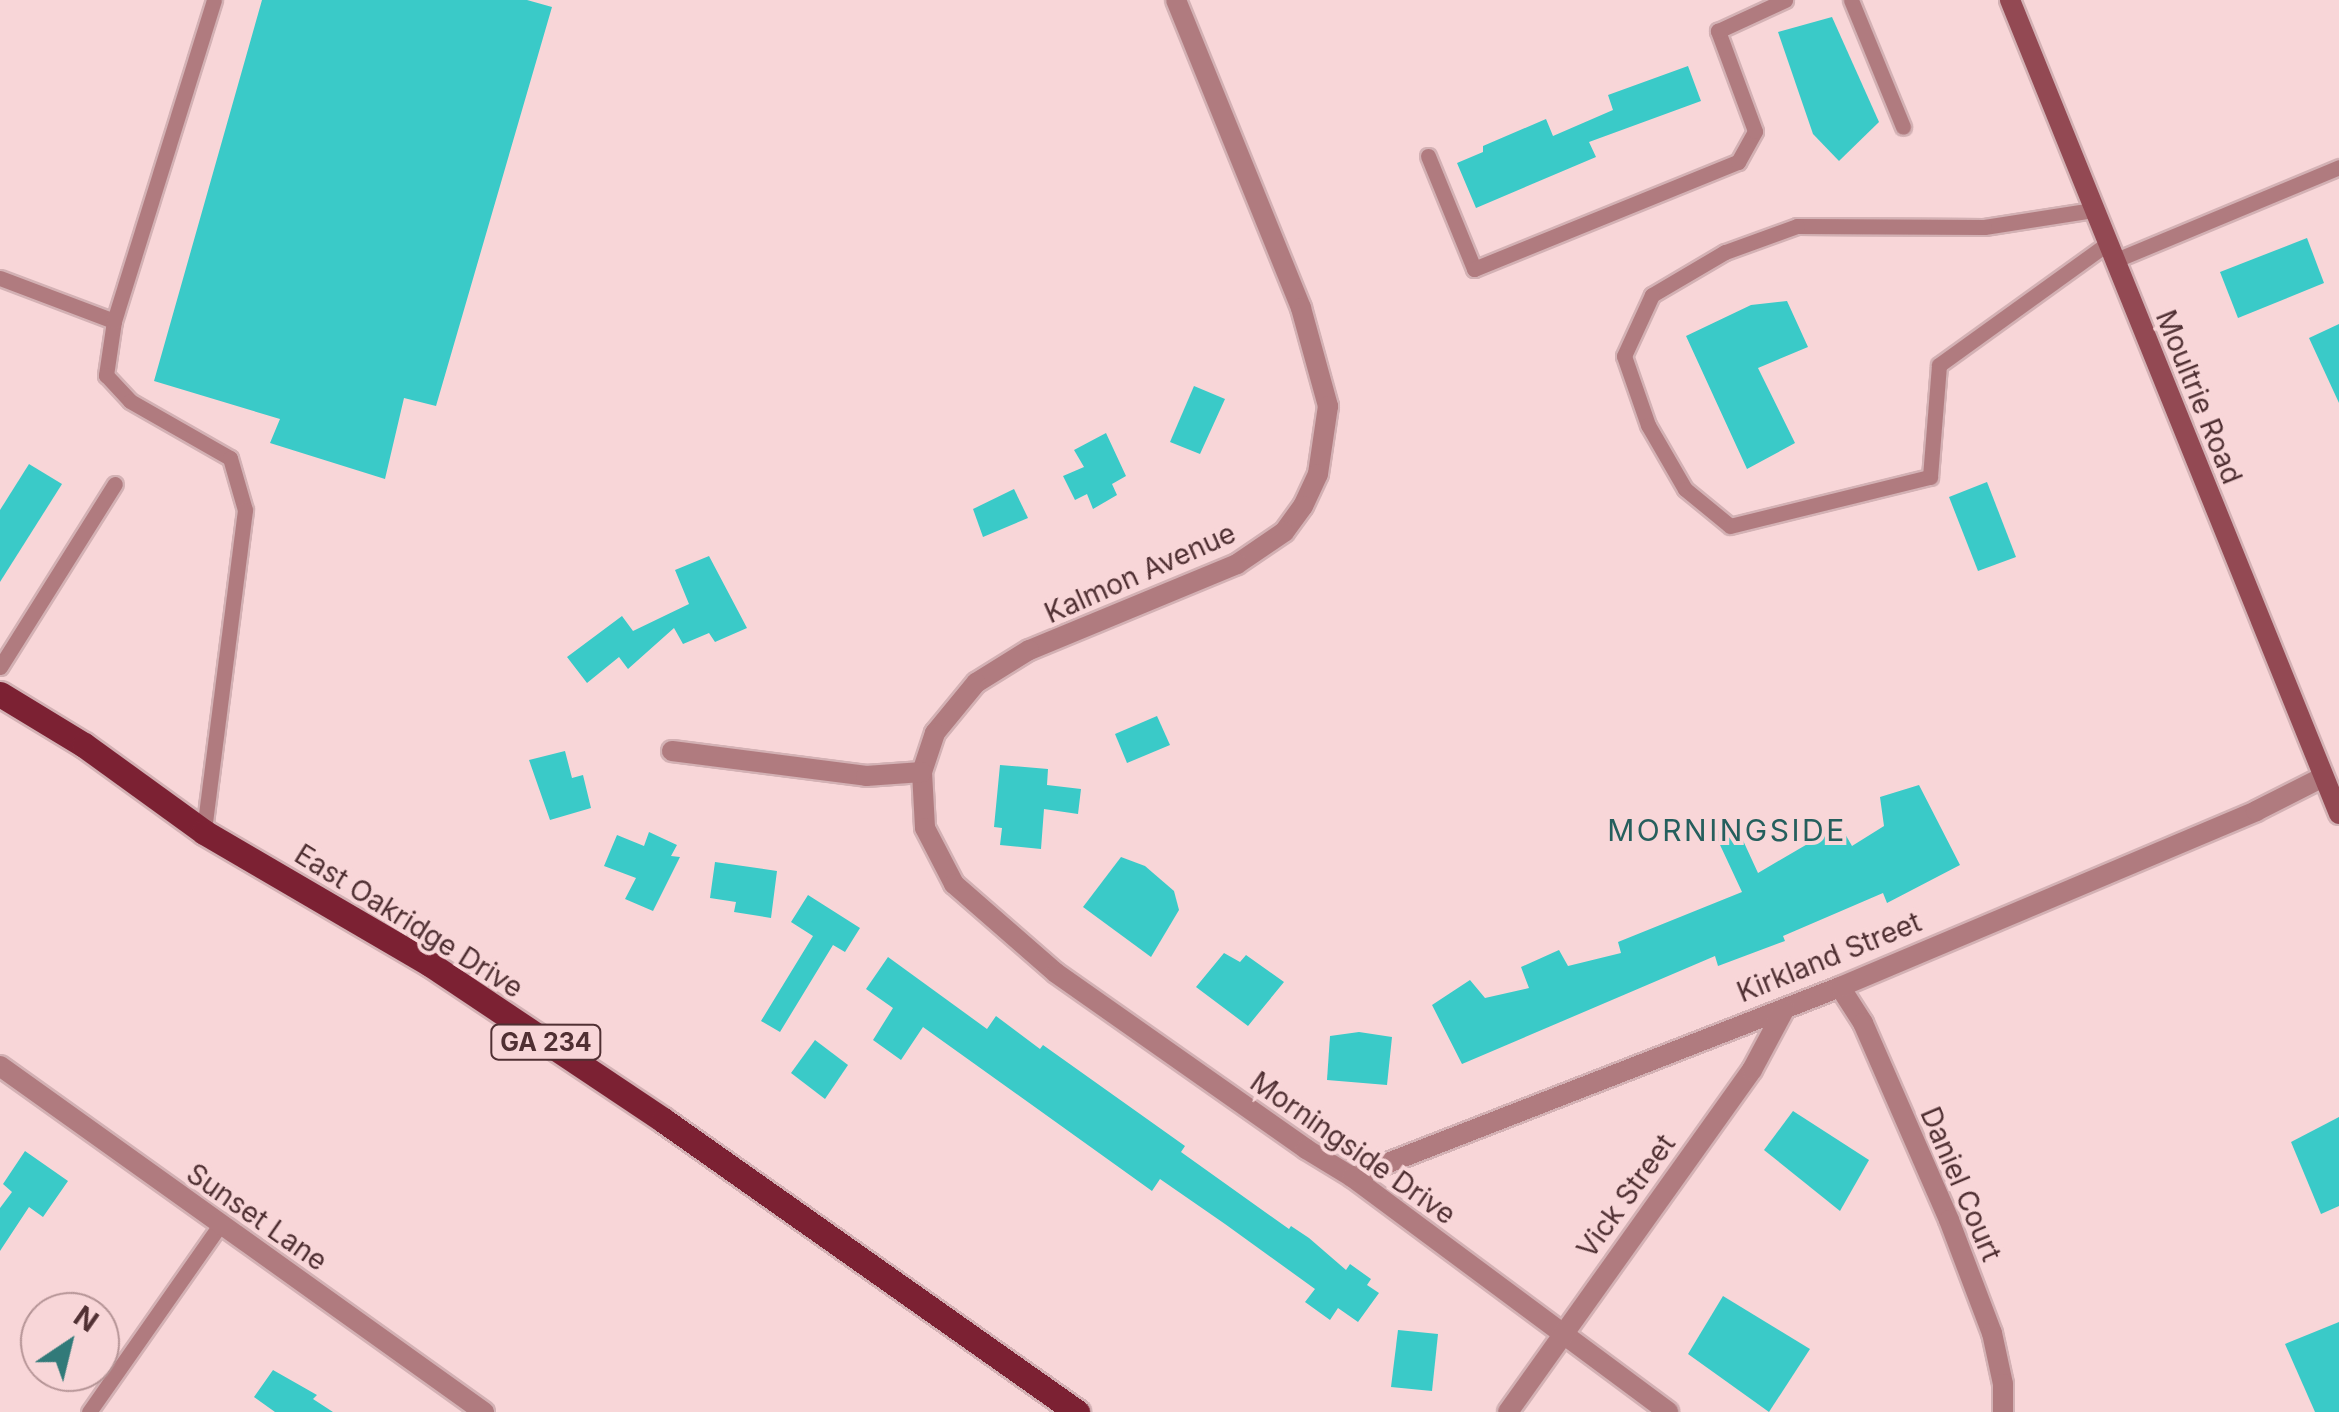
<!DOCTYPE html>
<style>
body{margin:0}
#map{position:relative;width:2339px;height:1412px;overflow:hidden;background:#f8d6d8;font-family:Inter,sans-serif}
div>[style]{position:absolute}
.building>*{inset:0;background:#3acac8}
.roads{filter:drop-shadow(2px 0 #d3b1b4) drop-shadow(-2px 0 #d3b1b4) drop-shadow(0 2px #d3b1b4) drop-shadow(0 -2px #d3b1b4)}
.lane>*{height:15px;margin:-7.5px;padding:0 7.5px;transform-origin:7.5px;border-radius:7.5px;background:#b07b7f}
.street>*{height:20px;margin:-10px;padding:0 10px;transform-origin:10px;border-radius:10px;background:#b07b7f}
.secondary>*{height:20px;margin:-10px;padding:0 10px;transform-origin:10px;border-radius:10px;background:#934953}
.primary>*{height:25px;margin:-12.5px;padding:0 12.5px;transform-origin:12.5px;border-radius:12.5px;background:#7c2133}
span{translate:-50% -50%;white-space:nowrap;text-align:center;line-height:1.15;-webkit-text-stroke:8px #f8d6d8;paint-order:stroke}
.shield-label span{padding:2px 8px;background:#f8d6d8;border:2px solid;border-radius:8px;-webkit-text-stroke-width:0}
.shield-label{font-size:25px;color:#503033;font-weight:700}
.street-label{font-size:28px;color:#503033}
.neighbourhood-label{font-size:30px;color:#255f5d;letter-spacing:2.5px}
.north{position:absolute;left:20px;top:1292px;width:100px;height:100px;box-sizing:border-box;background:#f8d6d8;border:2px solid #b59496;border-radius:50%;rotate:35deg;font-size:28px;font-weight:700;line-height:40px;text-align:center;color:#503033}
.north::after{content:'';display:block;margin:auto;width:35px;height:45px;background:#317a79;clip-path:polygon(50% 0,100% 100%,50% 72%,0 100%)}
</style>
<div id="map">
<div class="building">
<div style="clip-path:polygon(262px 0,527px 0,552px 7px,436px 406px,404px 398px,385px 479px,270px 443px,280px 419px,154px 381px)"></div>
<div style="clip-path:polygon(1832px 17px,1879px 122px,1839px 161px,1813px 134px,1778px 32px)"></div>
<div style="clip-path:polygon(1688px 66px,1701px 101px,1589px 142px,1596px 157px,1476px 208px,1457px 163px,1483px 152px,1483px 146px,1546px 119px,1553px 136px,1613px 110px,1608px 95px)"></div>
<div style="clip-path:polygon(2307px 238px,2324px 283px,2238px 318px,2220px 272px)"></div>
<div style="clip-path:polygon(1787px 301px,1808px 347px,1758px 368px,1795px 443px,1747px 469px,1686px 336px,1751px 305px)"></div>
<div style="clip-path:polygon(2339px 324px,2339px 403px,2309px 338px)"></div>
<div style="clip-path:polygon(1194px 386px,1225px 399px,1200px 454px,1170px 442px)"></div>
<div style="clip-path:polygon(1106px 433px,1126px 476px,1112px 484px,1117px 495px,1093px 509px,1087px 494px,1075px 500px,1063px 476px,1084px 467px,1074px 450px)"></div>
<div style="clip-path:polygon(29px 464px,62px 484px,0 582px,0 510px)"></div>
<div style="clip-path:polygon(1987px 482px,2016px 557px,1978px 571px,1949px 497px)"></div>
<div style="clip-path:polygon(1014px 489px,1028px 518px,983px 537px,973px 509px)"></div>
<div style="clip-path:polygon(709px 556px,747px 628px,715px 642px,709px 633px,683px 644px,674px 628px,628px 669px,619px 657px,587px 683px,567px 657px,622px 616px,633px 631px,689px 604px,675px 570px)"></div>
<div style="clip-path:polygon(1157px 716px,1170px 745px,1127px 763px,1115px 734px)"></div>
<div style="clip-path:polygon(565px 751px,572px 778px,583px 775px,591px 808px,550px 820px,529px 760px)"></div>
<div style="clip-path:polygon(1000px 765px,1048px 769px,1047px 785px,1081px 789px,1078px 814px,1044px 809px,1041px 849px,1000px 845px,1002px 828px,994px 827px)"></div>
<div style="clip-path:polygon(1919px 785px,1960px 865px,1887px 903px,1883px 893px,1783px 936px,1785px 941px,1718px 966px,1715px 956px,1462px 1064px,1432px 1005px,1470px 980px,1485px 998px,1529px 988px,1521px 967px,1559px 950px,1568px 966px,1621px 953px,1618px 942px,1742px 892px,1714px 832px,1735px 823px,1758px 873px,1840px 825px,1852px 846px,1884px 826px,1880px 797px)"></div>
<div style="clip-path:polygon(649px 832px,677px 845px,671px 856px,680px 857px,653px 911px,625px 899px,636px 878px,604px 866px,617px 835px,644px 846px)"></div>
<div style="clip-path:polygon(1121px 857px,1145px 866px,1174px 891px,1179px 910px,1151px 957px,1083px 907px)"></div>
<div style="clip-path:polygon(715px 862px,777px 871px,771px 918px,734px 912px,736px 902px,710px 898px)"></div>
<div style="clip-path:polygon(808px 895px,860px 928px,845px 952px,833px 945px,780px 1032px,761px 1021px,813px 936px,791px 922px)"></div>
<div style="clip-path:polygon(1224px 953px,1240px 962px,1246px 955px,1284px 982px,1248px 1026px,1196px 987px)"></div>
<div style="clip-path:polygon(888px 957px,987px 1029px,996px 1016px,1040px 1049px,1043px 1045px,1185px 1146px,1181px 1152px,1289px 1229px,1291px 1226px,1309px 1238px,1346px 1270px,1350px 1264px,1371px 1279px,1367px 1285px,1379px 1293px,1358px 1322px,1338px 1308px,1330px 1320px,1305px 1302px,1315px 1289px,1225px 1224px,1160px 1179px,1152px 1191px,923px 1027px,901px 1060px,873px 1040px,893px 1008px,866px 989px)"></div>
<div style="clip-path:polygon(1359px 1032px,1392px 1037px,1387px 1085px,1327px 1080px,1330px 1036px)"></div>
<div style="clip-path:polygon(815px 1040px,848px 1065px,825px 1099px,791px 1073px)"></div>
<div style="clip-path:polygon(1793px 1111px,1869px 1160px,1840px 1211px,1764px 1150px)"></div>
<div style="clip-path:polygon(2339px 1117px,2339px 1206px,2321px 1214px,2291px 1142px)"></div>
<div style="clip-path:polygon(25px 1151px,68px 1181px,43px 1217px,29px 1207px,0 1251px,0 1208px,12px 1192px,3px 1184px)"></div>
<div style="clip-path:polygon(1723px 1296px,1810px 1349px,1769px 1412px,1688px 1354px)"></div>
<div style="clip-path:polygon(2339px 1322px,2339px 1412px,2315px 1412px,2285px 1344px)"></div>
<div style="clip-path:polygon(1398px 1330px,1438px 1334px,1432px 1391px,1391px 1387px)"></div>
<div style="clip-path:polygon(273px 1370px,317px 1395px,313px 1399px,333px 1412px,275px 1412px,254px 1397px)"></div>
</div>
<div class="roads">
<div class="lane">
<div style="left:1851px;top:0;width:137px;rotate:67.7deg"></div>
<div style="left:1428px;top:156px;width:122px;rotate:67.8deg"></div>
<div style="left:1474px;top:269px;width:285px;rotate:-22.1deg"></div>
<div style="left:1738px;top:162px;width:35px;rotate:-61deg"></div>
<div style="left:1755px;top:131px;width:107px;rotate:-110.3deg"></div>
<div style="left:1718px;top:31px;width:74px;rotate:-24.8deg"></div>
<div style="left:2093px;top:210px;width:110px;rotate:171.1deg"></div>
<div style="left:1984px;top:227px;width:187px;rotate:-179.7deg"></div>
<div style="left:1797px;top:226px;width:77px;rotate:160.1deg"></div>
<div style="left:1725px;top:252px;width:85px;rotate:149.5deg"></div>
<div style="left:1652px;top:295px;width:67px;rotate:114.7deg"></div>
<div style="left:1624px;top:356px;width:73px;rotate:70.8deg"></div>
<div style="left:1648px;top:425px;width:74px;rotate:60deg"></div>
<div style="left:1685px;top:489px;width:58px;rotate:39.4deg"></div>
<div style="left:1730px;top:526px;width:206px;rotate:-13.8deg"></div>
<div style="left:1930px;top:477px;width:112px;rotate:-85.4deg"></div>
<div style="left:1939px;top:365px;width:207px;rotate:-35.8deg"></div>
<div style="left:2116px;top:260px;width:242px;rotate:-22.6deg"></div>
<div style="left:0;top:278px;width:122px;rotate:20.7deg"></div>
<div style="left:114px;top:321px;width:55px;rotate:98.4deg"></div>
<div style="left:106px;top:375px;width:35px;rotate:47deg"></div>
<div style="left:130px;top:401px;width:115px;rotate:29.7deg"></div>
<div style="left:230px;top:458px;width:54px;rotate:73.9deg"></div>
<div style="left:245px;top:510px;width:325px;rotate:97.3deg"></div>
<div style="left:114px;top:321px;width:336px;rotate:-72.7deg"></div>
<div style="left:0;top:667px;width:216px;rotate:-57.9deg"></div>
<div style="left:89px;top:1412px;width:228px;rotate:-55deg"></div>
</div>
<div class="street">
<div style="left:1176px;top:0;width:332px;rotate:67.9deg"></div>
<div style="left:1301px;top:308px;width:102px;rotate:74.6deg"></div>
<div style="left:1328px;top:406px;width:69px;rotate:98.4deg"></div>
<div style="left:1318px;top:474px;width:35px;rotate:115deg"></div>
<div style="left:1303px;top:506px;width:32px;rotate:126deg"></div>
<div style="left:1284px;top:532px;width:57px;rotate:145.8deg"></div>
<div style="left:1237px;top:564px;width:225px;rotate:157.5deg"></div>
<div style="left:1029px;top:650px;width:62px;rotate:148.1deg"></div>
<div style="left:976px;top:683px;width:65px;rotate:129.4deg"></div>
<div style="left:935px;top:733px;width:41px;rotate:108.4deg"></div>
<div style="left:922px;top:772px;width:56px;rotate:86.9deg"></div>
<div style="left:925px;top:828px;width:63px;rotate:62.6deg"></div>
<div style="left:954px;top:884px;width:135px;rotate:41.1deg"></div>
<div style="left:1056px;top:973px;width:306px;rotate:35.1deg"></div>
<div style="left:1306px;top:1149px;width:54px;rotate:31.3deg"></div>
<div style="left:1352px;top:1177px;width:394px;rotate:36.6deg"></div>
<div style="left:672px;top:751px;width:196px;rotate:7.3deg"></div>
<div style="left:866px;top:776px;width:56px;rotate:-4.1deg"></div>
<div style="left:1840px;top:987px;width:43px;rotate:57.4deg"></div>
<div style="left:1863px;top:1023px;width:215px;rotate:66.4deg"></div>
<div style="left:1949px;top:1220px;width:121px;rotate:69.2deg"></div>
<div style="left:1992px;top:1333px;width:52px;rotate:77.8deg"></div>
<div style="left:2003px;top:1384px;width:28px;rotate:90deg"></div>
<div style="left:0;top:1066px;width:595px;rotate:35.56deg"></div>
<div style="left:1352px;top:1177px;width:524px;rotate:-21.27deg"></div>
<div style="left:1840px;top:987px;width:452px;rotate:-22.9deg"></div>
<div style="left:2256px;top:811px;width:75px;rotate:-26.9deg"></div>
<div style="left:1508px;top:1412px;width:420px;rotate:-54.5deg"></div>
<div style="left:1752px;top:1070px;width:68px;rotate:-61.9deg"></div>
</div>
<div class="secondary">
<div style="left:2010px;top:0;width:878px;rotate:67.99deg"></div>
</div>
<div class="primary">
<div style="left:0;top:694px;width:98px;rotate:31.3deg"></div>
<div style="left:84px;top:745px;width:148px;rotate:35.9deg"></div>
<div style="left:204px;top:832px;width:262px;rotate:30.3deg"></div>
<div style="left:430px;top:964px;width:280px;rotate:33.8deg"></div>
<div style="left:663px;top:1120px;width:507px;rotate:35.2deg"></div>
</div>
</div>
<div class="shield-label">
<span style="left:546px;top:1042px">GA 234</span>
</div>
<div class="street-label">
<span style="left:2199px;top:397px;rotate:68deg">Moultrie Road</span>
<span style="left:1140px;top:573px;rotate:-24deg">Kalmon Avenue</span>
<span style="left:409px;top:921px;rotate:32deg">East Oakridge Drive</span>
<span style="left:1829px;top:957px;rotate:-22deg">Kirkland Street</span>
<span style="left:1353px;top:1148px;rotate:35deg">Morningside Drive</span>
<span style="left:1961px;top:1184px;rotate:67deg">Daniel Court</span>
<span style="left:1626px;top:1196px;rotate:-54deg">Vick Street</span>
<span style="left:257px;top:1217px;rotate:35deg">Sunset Lane</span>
</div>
<div class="neighbourhood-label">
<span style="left:1727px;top:830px">MORNINGSIDE</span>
</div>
<div class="north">N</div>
</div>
